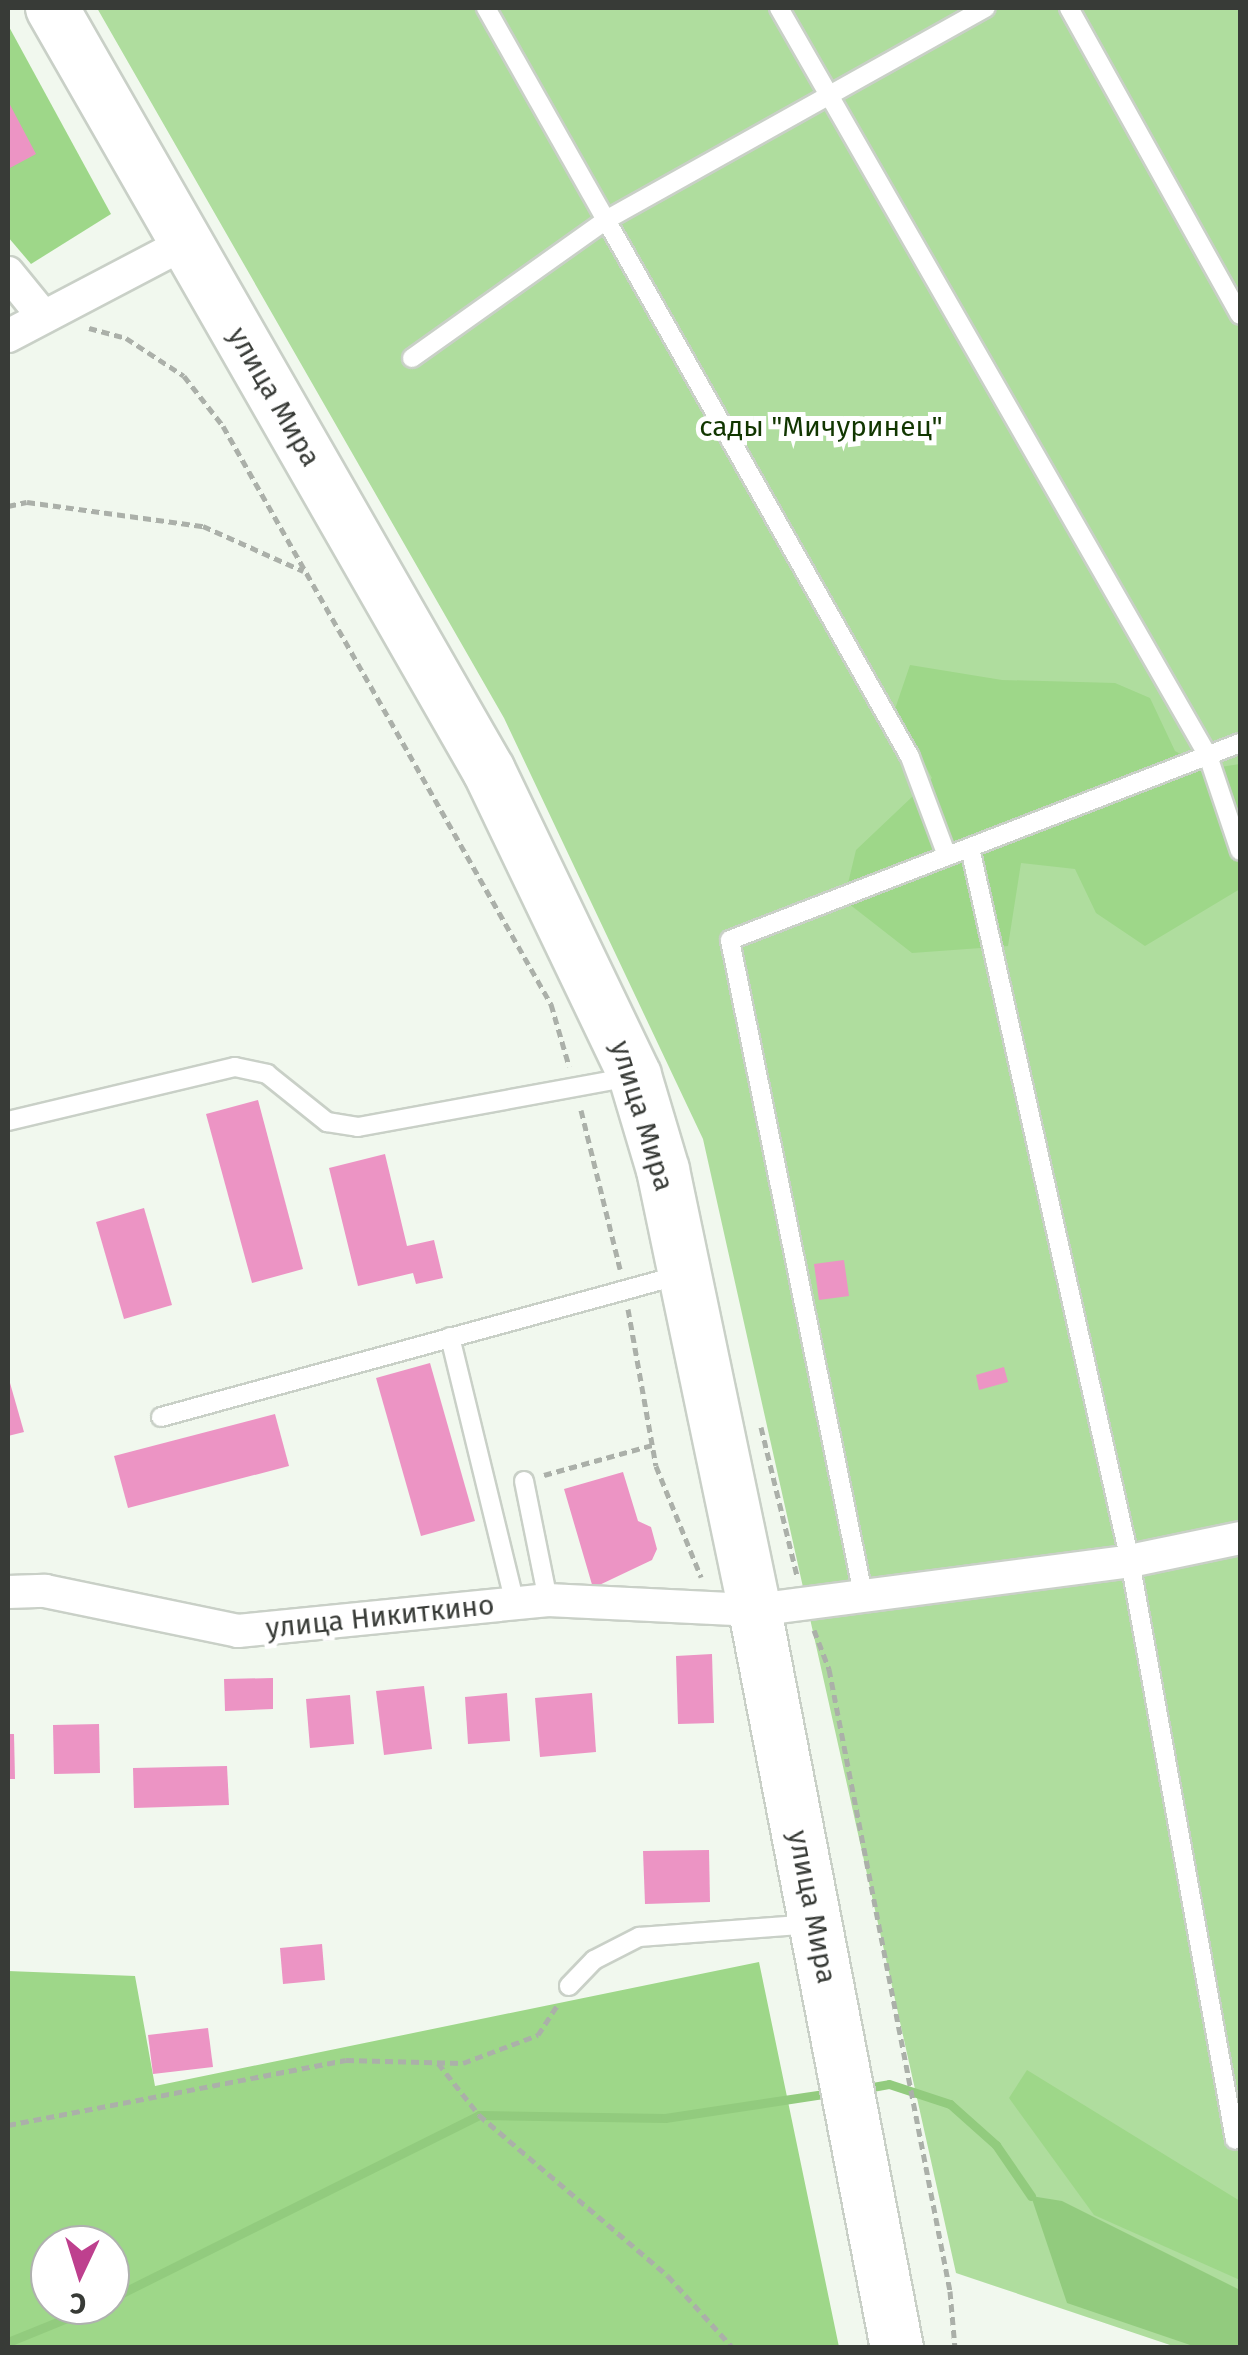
<!DOCTYPE html>
<meta charset="utf-8">
<style>
body{margin:0}
#map{position:relative;width:1248px;height:2355px;overflow:hidden;background:#f1f8ee;font-family:"Fira Sans",sans-serif}
div>[style]{position:absolute}
.green>*{inset:0;background:#afdd9e}
.forest>*{inset:0;background:#9ed789}
.water>*{inset:0;background:#92cb7e}
.stream>*{height:9px;margin:-4.5px;padding:0 4.5px;transform-origin:4.5px;border-radius:4.5px;background:#92cb7e}
.building>*{inset:0;background:#ec94c4}
.path>*{height:5px;margin-top:-2.5px;transform-origin:0;background:repeating-linear-gradient(90deg,#abb0a9 0 8px,transparent 0 13px)}
.roads{filter:drop-shadow(2px 0 #c9d0c7) drop-shadow(-2px 0 #c9d0c7) drop-shadow(0 2px #c9d0c7) drop-shadow(0 -2px #c9d0c7)}
.service>*{height:18px;margin:-9px;padding:0 9px;transform-origin:9px;border-radius:9px;background:#fff}
.minor>*{height:32px;margin:-16px;padding:0 16px;transform-origin:16px;border-radius:16px;background:#fff}
.primary>*{height:52px;margin:-26px;padding:0 26px;transform-origin:26px;border-radius:26px;background:#fff}
span{translate:-50% -50%;white-space:nowrap;text-align:center;line-height:1.15;-webkit-text-stroke:10px #fff;paint-order:stroke}
.street-label{font-size:28px;color:#383b37}
.park-label{font-size:28px;color:#113600}
.frame{position:absolute;inset:0;border:10px solid #383b37;pointer-events:none}
.north{position:absolute;left:30px;top:2225px;width:100px;height:100px;box-sizing:border-box;background:#fff;border:2px solid #afb1af;border-radius:50%;rotate:184deg;font-size:28px;font-weight:700;line-height:40px;text-align:center;color:#383b37}
.north::after{content:'';display:block;margin:auto;width:35px;height:45px;background:#be408e;clip-path:polygon(50% 0,100% 100%,50% 72%,0 100%)}
</style>
<div id="map">
<div class="green">
<div style="clip-path:polygon(97px 8px,1240px 8px,1240px 2347px,1176px 2347px,956px 2273px,703px 1139px,504px 718px)"></div>
</div>
<div class="forest">
<div style="clip-path:polygon(8px 25px,111px 214px,31px 264px,8px 237px)"></div>
<div style="clip-path:polygon(910px 665px,1002px 680px,1115px 683px,1150px 698px,1175px 751px,1207px 769px,1240px 764px,1240px 889px,1145px 946px,1096px 913px,1075px 869px,1021px 863px,1008px 946px,912px 953px,844px 900px,856px 850px,932px 778px,895px 709px)"></div>
<div style="clip-path:polygon(evenodd,759px 1962px,839px 2347px,8px 2347px,8px 1971px,135px 1976px,155px 2086px,759px 1962px,50px 2245px,110px 2245px,110px 2305px,50px 2305px,50px 2245px)"></div>
<div style="clip-path:polygon(1027px 2070px,1240px 2201px,1240px 2280px,1094px 2215px,1009px 2098px)"></div>
</div>
<div class="water">
<div style="clip-path:polygon(1031px 2196px,1062px 2201px,1240px 2290px,1240px 2347px,1196px 2347px,1067px 2303px)"></div>
</div>
<div class="stream">
<div style="left:861px;top:2089px;width:28px;rotate:-10deg"></div>
<div style="left:889px;top:2084px;width:64px;rotate:18.2deg"></div>
<div style="left:950px;top:2104px;width:62px;rotate:41.7deg"></div>
<div style="left:996px;top:2145px;width:62px;rotate:55.5deg"></div>
<div style="left:110px;top:2299px;width:412px;rotate:-26.5deg"></div>
<div style="left:479px;top:2115px;width:186px;rotate:0.9deg"></div>
<div style="left:665px;top:2118px;width:168px;rotate:-8.6deg"></div>
<div style="left:8px;top:2342px;width:98px;rotate:-22.1deg"></div>
</div>
<div class="building">
<div style="clip-path:polygon(8px 101px,36px 154px,8px 169px)"></div>
<div style="clip-path:polygon(258px 1100px,303px 1269px,252px 1283px,206px 1114px)"></div>
<div style="clip-path:polygon(385px 1154px,407px 1246px,434px 1240px,443px 1278px,416px 1284px,413px 1273px,358px 1286px,329px 1168px)"></div>
<div style="clip-path:polygon(144px 1208px,172px 1305px,124px 1319px,96px 1222px)"></div>
<div style="clip-path:polygon(844px 1260px,849px 1296px,819px 1300px,814px 1264px)"></div>
<div style="clip-path:polygon(430px 1363px,475px 1521px,421px 1536px,376px 1378px)"></div>
<div style="clip-path:polygon(1004px 1367px,1008px 1382px,979px 1390px,976px 1375px)"></div>
<div style="clip-path:polygon(8px 1376px,24px 1432px,8px 1436px)"></div>
<div style="clip-path:polygon(275px 1414px,289px 1466px,128px 1508px,114px 1456px)"></div>
<div style="clip-path:polygon(623px 1472px,638px 1521px,651px 1527px,657px 1549px,652px 1560px,593px 1588px,564px 1489px)"></div>
<div style="clip-path:polygon(712px 1654px,714px 1723px,678px 1724px,676px 1656px)"></div>
<div style="clip-path:polygon(273px 1678px,273px 1709px,225px 1711px,224px 1679px)"></div>
<div style="clip-path:polygon(424px 1686px,432px 1749px,384px 1755px,376px 1691px)"></div>
<div style="clip-path:polygon(507px 1693px,510px 1741px,468px 1744px,465px 1697px)"></div>
<div style="clip-path:polygon(592px 1693px,596px 1752px,540px 1757px,535px 1698px)"></div>
<div style="clip-path:polygon(350px 1695px,354px 1744px,310px 1748px,306px 1699px)"></div>
<div style="clip-path:polygon(99px 1724px,100px 1773px,54px 1774px,53px 1725px)"></div>
<div style="clip-path:polygon(8px 1734px,14px 1734px,15px 1779px,8px 1779px)"></div>
<div style="clip-path:polygon(227px 1766px,229px 1805px,134px 1808px,133px 1768px)"></div>
<div style="clip-path:polygon(709px 1850px,710px 1902px,645px 1904px,643px 1851px)"></div>
<div style="clip-path:polygon(322px 1944px,325px 1980px,283px 1984px,280px 1948px)"></div>
<div style="clip-path:polygon(208px 2028px,213px 2067px,153px 2074px,148px 2035px)"></div>
</div>
<div class="path">
<div style="left:89px;top:328px;width:38px;rotate:15deg"></div>
<div style="left:126px;top:338px;width:69px;rotate:33.2deg"></div>
<div style="left:184px;top:376px;width:63px;rotate:52deg"></div>
<div style="left:223px;top:426px;width:665px;rotate:60.43deg"></div>
<div style="left:551px;top:1004px;width:65px;rotate:73.8deg"></div>
<div style="left:8px;top:506px;width:19px;rotate:-12deg"></div>
<div style="left:27px;top:502px;width:178px;rotate:7.8deg"></div>
<div style="left:203px;top:526px;width:110px;rotate:24.2deg"></div>
<div style="left:581px;top:1110px;width:164px;rotate:76.2deg"></div>
<div style="left:628px;top:1309px;width:159px;rotate:79.9deg"></div>
<div style="left:656px;top:1466px;width:120px;rotate:67.9deg"></div>
<div style="left:761px;top:1427px;width:153px;rotate:76.4deg"></div>
<div style="left:544px;top:1475px;width:112px;rotate:-15.5deg"></div>
<div style="left:814px;top:1630px;width:42px;rotate:69deg"></div>
<div style="left:829px;top:1669px;width:634px;rotate:78.99deg"></div>
<div style="left:950px;top:2291px;width:57px;rotate:85deg"></div>
<div style="left:438px;top:2063px;width:66px;rotate:51.7deg"></div>
<div style="left:479px;top:2115px;width:248px;rotate:40.4deg"></div>
<div style="left:668px;top:2276px;width:97px;rotate:47.9deg"></div>
<div style="left:8px;top:2125px;width:344px;rotate:-10.9deg"></div>
<div style="left:346px;top:2060px;width:117px;rotate:1.5deg"></div>
<div style="left:463px;top:2063px;width:80px;rotate:-20.5deg"></div>
<div style="left:538px;top:2035px;width:35px;rotate:-57deg"></div>
</div>
<div class="roads">
<div class="service">
<div style="left:779px;top:8px;width:862px;rotate:60.16deg"></div>
<div style="left:1208px;top:756px;width:100px;rotate:71.4deg"></div>
<div style="left:1069px;top:8px;width:351px;rotate:60.9deg"></div>
<div style="left:412px;top:358px;width:238px;rotate:-35.4deg"></div>
<div style="left:606px;top:220px;width:244px;rotate:-119.5deg"></div>
<div style="left:970px;top:848px;width:731px;rotate:77.35deg"></div>
<div style="left:1130px;top:1561px;width:588px;rotate:79.72deg"></div>
<div style="left:947px;top:856px;width:106px;rotate:-110.5deg"></div>
<div style="left:910px;top:757px;width:617px;rotate:-119.51deg"></div>
<div style="left:606px;top:220px;width:435px;rotate:-29.2deg"></div>
<div style="left:8px;top:1121px;width:233px;rotate:-13.4deg"></div>
<div style="left:235px;top:1067px;width:33px;rotate:12deg"></div>
<div style="left:267px;top:1074px;width:77px;rotate:38.7deg"></div>
<div style="left:327px;top:1122px;width:31px;rotate:9deg"></div>
<div style="left:358px;top:1127px;width:277px;rotate:-10.4deg"></div>
<div style="left:450px;top:1337px;width:275px;rotate:76.3deg"></div>
<div style="left:161px;top:1417px;width:538px;rotate:-15.3deg"></div>
<div style="left:524px;top:1481px;width:121px;rotate:78.6deg"></div>
<div style="left:863px;top:1594px;width:667px;rotate:-101.5deg"></div>
<div style="left:730px;top:940px;width:547px;rotate:-21.12deg"></div>
<div style="left:569px;top:1986px;width:36px;rotate:-46deg"></div>
<div style="left:594px;top:1960px;width:51px;rotate:-27.1deg"></div>
<div style="left:639px;top:1937px;width:171px;rotate:-4.3deg"></div>
</div>
<div class="minor">
<div style="left:8px;top:273px;width:55px;rotate:50.9deg"></div>
<div style="left:8px;top:336px;width:200px;rotate:-27.7deg"></div>
<div style="left:8px;top:1592px;width:37px;rotate:-2deg"></div>
<div style="left:45px;top:1591px;width:197px;rotate:11.7deg"></div>
<div style="left:238px;top:1631px;width:312px;rotate:-5.7deg"></div>
<div style="left:548px;top:1600px;width:207px;rotate:2.8deg"></div>
<div style="left:755px;top:1610px;width:378px;rotate:-7.4deg"></div>
<div style="left:1130px;top:1561px;width:112px;rotate:-11.8deg"></div>
</div>
<div class="primary">
<div style="left:52px;top:8px;width:879px;rotate:60.2deg"></div>
<div style="left:489px;top:771px;width:338px;rotate:64.4deg"></div>
<div style="left:635px;top:1076px;width:98px;rotate:73.4deg"></div>
<div style="left:663px;top:1170px;width:450px;rotate:78.2deg"></div>
<div style="left:755px;top:1610px;width:752px;rotate:79.11deg"></div>
</div>
</div>
<div class="street-label">
<span style="left:274px;top:397px;rotate:60deg">улица Мира</span>
<span style="left:642px;top:1116px;rotate:73deg">улица Мира</span>
<span style="left:380px;top:1617px;rotate:-6deg">улица Никиткино</span>
<span style="left:812px;top:1907px;rotate:79deg">улица Мира</span>
</div>
<div class="park-label">
<span style="left:821px;top:427px">сады "Мичуринец"</span>
</div>
<div class="frame"></div>
<div class="north">С</div>
</div>
